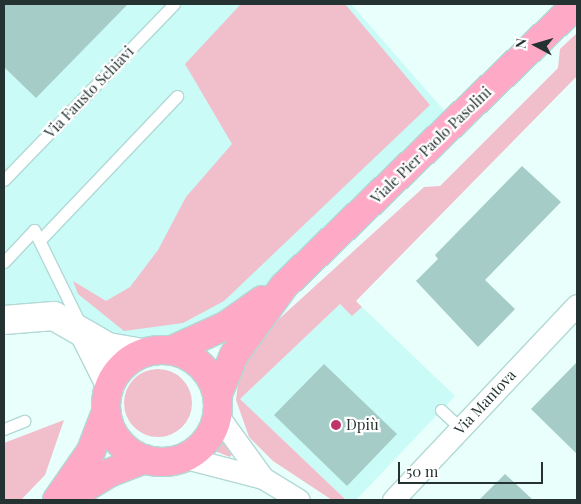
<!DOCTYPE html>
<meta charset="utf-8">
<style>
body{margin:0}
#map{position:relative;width:581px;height:504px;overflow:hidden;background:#e8fffc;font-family:"Playfair Display",serif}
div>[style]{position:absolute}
.built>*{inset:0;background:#cafbf7}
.green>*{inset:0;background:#f1becb}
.round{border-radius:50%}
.building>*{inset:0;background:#a6ccc8}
.roads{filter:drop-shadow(1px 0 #b2d9d5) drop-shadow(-1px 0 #b2d9d5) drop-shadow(0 1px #b2d9d5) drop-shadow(0 -1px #b2d9d5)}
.lane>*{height:11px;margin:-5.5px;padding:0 5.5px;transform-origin:5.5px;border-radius:5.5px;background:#fff}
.street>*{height:21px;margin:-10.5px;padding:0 10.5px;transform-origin:10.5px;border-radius:10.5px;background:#fff}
.secondary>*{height:28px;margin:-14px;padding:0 14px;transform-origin:14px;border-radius:14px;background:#fff}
.primary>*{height:28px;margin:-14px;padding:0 14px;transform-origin:14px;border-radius:14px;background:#fea9c5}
.primary>.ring{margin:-14px;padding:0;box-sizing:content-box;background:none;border:28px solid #fea9c5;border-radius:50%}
.dots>*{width:14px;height:14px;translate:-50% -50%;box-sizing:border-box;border:2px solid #fff;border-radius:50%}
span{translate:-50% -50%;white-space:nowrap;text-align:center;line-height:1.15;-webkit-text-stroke:4.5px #fff;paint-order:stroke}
.street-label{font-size:15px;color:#243332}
.poi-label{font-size:15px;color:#243332}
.left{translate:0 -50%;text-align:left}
.frame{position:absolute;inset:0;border:5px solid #243332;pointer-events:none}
.north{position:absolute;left:511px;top:20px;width:50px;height:50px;-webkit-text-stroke:4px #fff;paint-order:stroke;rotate:276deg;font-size:14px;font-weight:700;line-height:20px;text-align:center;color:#243332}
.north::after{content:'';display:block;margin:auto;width:18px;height:22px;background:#243332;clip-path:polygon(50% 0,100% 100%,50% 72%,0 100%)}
.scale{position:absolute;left:398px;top:462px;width:145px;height:22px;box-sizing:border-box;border:2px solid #243332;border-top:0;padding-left:6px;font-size:15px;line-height:18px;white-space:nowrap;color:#243332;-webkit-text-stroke:4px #fff;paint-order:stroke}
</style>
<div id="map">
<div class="built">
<div style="clip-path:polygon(4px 4px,351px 4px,454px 122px,284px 286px,166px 349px,142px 353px,85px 335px,4px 320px)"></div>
<div style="clip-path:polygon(340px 304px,352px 316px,362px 307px,455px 396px,356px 500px,346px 500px,240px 399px)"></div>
</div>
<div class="green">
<div style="clip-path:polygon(241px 4px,345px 4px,430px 105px,224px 301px,183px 323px,124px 331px,78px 294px,73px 281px,106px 301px,130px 287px,158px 250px,186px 197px,232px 144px,185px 64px)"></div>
<div style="clip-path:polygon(577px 33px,577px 76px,356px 301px,362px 307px,352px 316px,340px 304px,240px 399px,346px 500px,332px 500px,273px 461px,249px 437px,236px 400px,240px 366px,257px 339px,424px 187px,440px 186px,558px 68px,560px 49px)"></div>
<div class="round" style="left:124px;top:369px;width:68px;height:68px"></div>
<div style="clip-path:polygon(64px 420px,45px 475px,21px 500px,4px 500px,4px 443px)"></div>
<div style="clip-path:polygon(219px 433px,234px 452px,230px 457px,207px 448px)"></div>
</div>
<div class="building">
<div style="clip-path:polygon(4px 4px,128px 4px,36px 98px,4px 67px)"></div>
<div style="clip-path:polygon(522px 166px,561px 202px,485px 280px,515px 309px,478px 347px,416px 281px,438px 259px,435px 255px)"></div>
<div style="clip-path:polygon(577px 362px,577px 454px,531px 409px)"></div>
<div style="clip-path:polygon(324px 364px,397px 434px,347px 486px,274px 415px)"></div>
<div style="clip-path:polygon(505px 474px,533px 500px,479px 500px)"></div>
</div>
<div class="roads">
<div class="lane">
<div style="left:4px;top:180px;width:245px;rotate:-46deg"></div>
<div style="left:40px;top:240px;width:199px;rotate:-46.4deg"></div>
<div style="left:4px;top:262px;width:44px;rotate:-46.8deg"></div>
<div style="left:34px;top:230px;width:105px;rotate:63.9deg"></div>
<div style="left:441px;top:410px;width:26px;rotate:43deg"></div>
<div style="left:4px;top:429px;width:22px;rotate:-22deg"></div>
</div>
<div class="street">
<div style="left:218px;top:416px;width:77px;rotate:54deg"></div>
<div style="left:186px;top:458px;width:80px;rotate:14.6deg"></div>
<div style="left:263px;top:478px;width:42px;rotate:31.4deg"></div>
<div style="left:393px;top:500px;width:268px;rotate:-46.7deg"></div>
</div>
<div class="secondary">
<div style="left:4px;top:320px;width:50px;rotate:-4.6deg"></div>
<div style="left:54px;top:316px;width:62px;rotate:29.9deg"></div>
<div style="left:108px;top:347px;width:35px;rotate:10deg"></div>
<div style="left:85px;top:335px;width:56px;rotate:63.4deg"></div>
</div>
<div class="primary">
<div class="ring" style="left:106px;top:350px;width:84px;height:84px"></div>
<div style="left:172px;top:350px;width:60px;rotate:-24.4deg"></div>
<div style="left:227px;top:325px;width:43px;rotate:-35.5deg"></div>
<div style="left:218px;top:394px;width:42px;rotate:-67.7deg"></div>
<div style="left:234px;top:355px;width:85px;rotate:-54.1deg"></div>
<div style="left:284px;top:286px;width:407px;rotate:-43.9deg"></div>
<div style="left:57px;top:500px;width:60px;rotate:-55.2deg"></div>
<div style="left:91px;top:451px;width:42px;rotate:-69deg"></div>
<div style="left:65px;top:500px;width:52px;rotate:-31.5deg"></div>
<div style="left:109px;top:473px;width:39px;rotate:-21deg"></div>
</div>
</div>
<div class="dots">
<div style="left:336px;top:425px;background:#bf346b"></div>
</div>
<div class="street-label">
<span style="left:89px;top:92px;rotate:-46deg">Via Fausto Schiavi</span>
<span style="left:431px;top:145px;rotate:-44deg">Viale Pier Paolo Pasolini</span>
<span style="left:485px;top:402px;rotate:-47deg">Via Mantova</span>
</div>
<div class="poi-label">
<span class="left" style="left:346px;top:425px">Dpiù</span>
</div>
<div class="frame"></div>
<div class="north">N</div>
<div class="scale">50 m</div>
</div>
